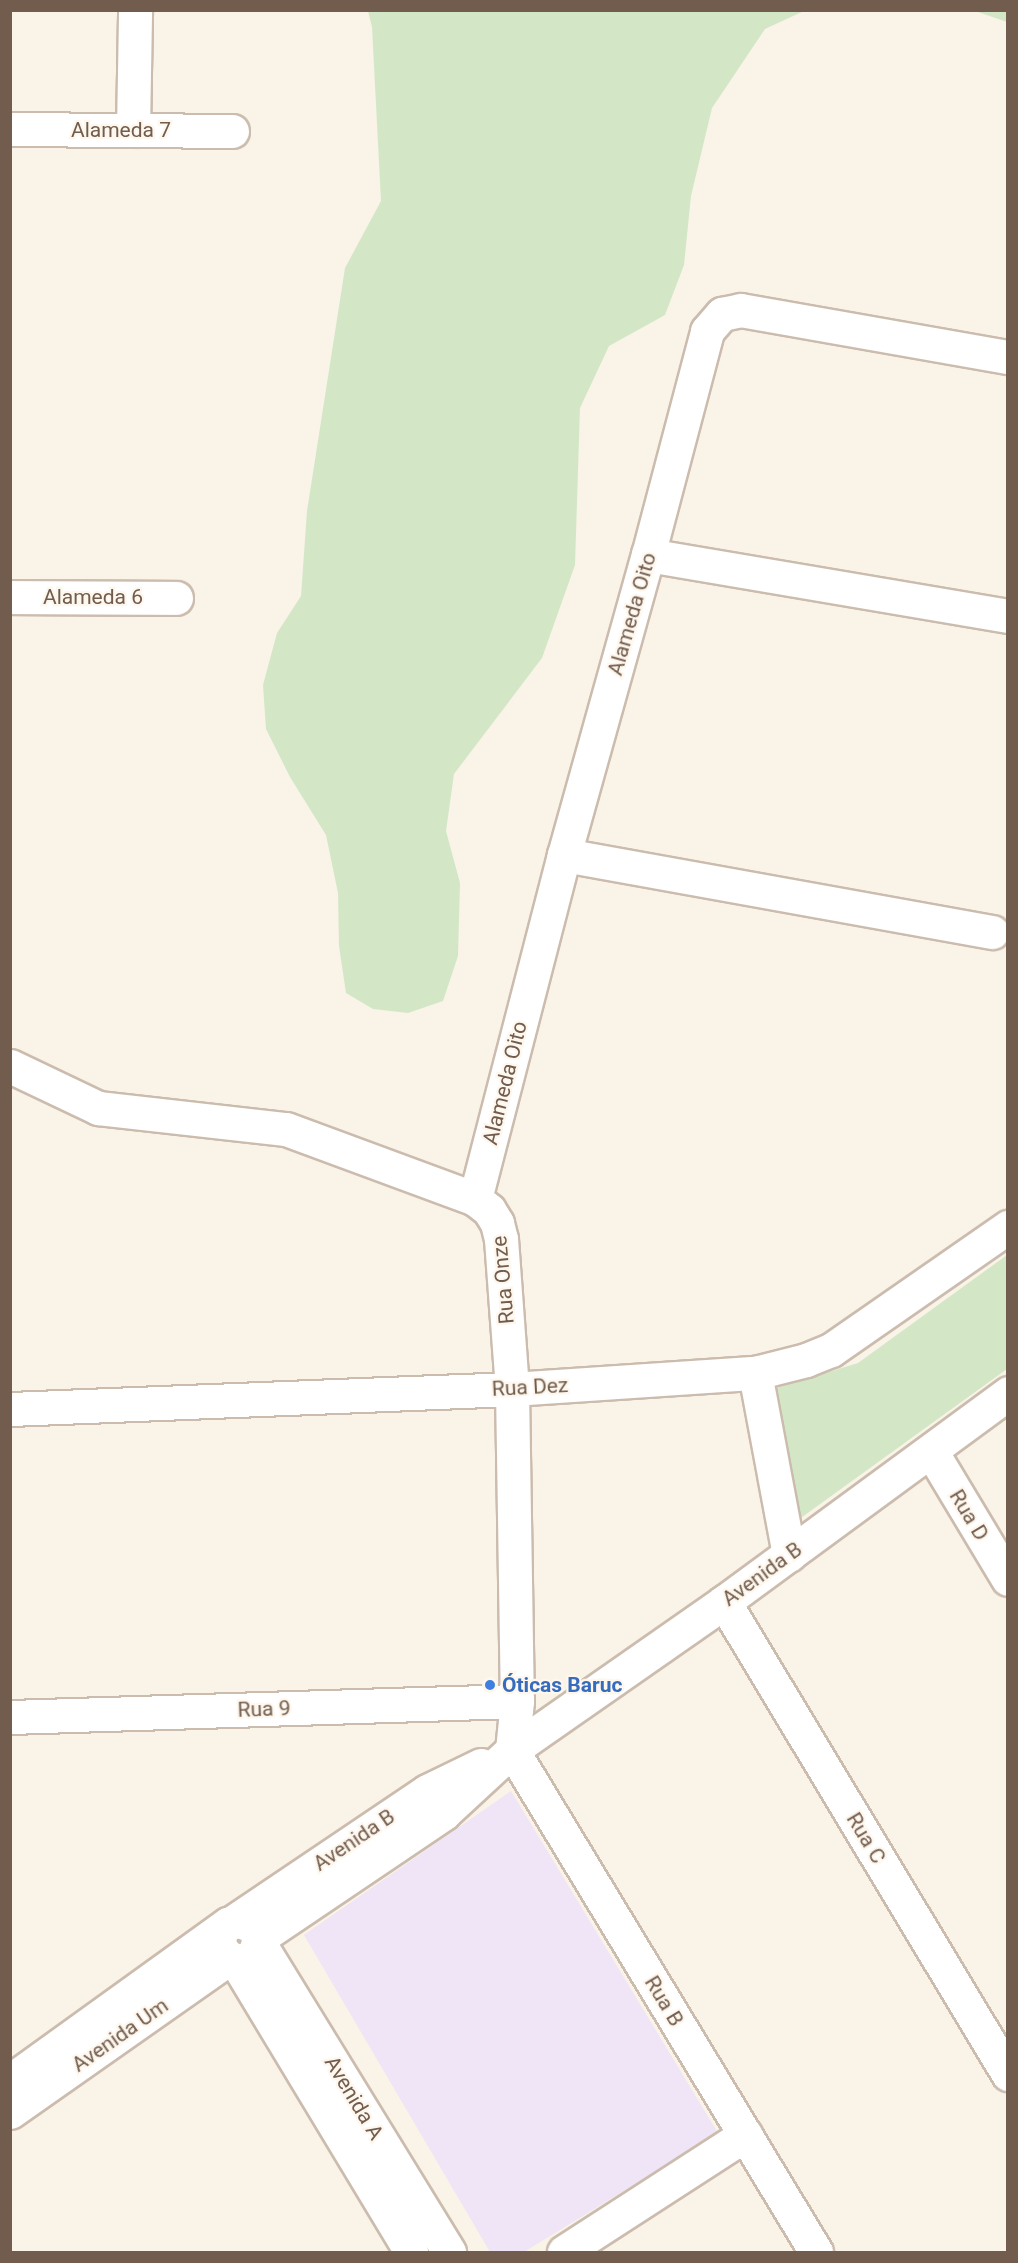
<!DOCTYPE html>
<meta charset="utf-8">
<style>
body{margin:0}
#map{position:relative;width:1018px;height:2263px;overflow:hidden;background:#faf3e7;font-family:Roboto,sans-serif}
div>[style]{position:absolute}
.education>*{inset:0;background:#f0e4f7}
.green>*{inset:0;background:#d3e7c7}
.roads{filter:drop-shadow(2px 0 #cbbcae) drop-shadow(-2px 0 #cbbcae) drop-shadow(0 2px #cbbcae) drop-shadow(0 -2px #cbbcae)}
.minor>*{height:33px;margin:-16.5px;padding:0 16.5px;transform-origin:16.5px;border-radius:16.5px;background:#fff}
.tertiary>*{height:33px;margin:-16.5px;padding:0 16.5px;transform-origin:16.5px;border-radius:16.5px;background:#fff}
.secondary>*{height:33px;margin:-16.5px;padding:0 16.5px;transform-origin:16.5px;border-radius:16.5px;background:#fff}
.dots>*{width:16px;height:16px;translate:-50% -50%;box-sizing:border-box;border:3px solid #fdf7ed;border-radius:50%}
span{translate:-50% -50%;white-space:nowrap;text-align:center;line-height:1.15;-webkit-text-stroke:4.5px #fdf7ed;paint-order:stroke}
.street-label{font-size:21px;color:#725c4e}
.shop-label{font-size:21px;color:#366cbe;font-weight:700}
.left{translate:0 -50%;text-align:left}
.frame{position:absolute;inset:0;border:12px solid #725c4e;pointer-events:none}
</style>
<div id="map">
<div class="education">
<div style="clip-path:polygon(511px 1791px,718px 2133px,524px 2252px,490px 2252px,304px 1935px)"></div>
</div>
<div class="green">
<div style="clip-path:polygon(368px 11px,804px 11px,765px 29px,712px 108px,691px 196px,684px 265px,665px 315px,609px 346px,580px 408px,575px 565px,542px 658px,454px 774px,446px 831px,460px 883px,458px 956px,443px 1001px,408px 1013px,373px 1009px,346px 993px,339px 946px,338px 893px,326px 835px,290px 777px,266px 729px,263px 685px,277px 633px,301px 596px,307px 511px,345px 268px,381px 201px,372px 27px)"></div>
<div style="clip-path:polygon(975px 11px,1007px 11px,1007px 22px)"></div>
<div style="clip-path:polygon(1007px 1255px,1007px 1369px,798px 1520px,773px 1389px,858px 1363px)"></div>
</div>
<div class="roads">
<div class="minor">
<div style="left:10px;top:129px;width:222px;rotate:0.5deg"></div>
<div style="left:133px;top:130px;width:120px;rotate:-89deg"></div>
<div style="left:648px;top:555px;width:365px;rotate:9.6deg"></div>
<div style="left:10px;top:597px;width:166px;rotate:0.3deg"></div>
<div style="left:564px;top:855px;width:435px;rotate:10.2deg"></div>
<div style="left:475px;top:1199px;width:355px;rotate:-75.5deg"></div>
<div style="left:564px;top:855px;width:312px;rotate:-74.4deg"></div>
<div style="left:648px;top:555px;width:232px;rotate:-75.2deg"></div>
<div style="left:707px;top:331px;width:23px;rotate:-49deg"></div>
<div style="left:722px;top:314px;width:19px;rotate:-12deg"></div>
<div style="left:741px;top:310px;width:271px;rotate:10deg"></div>
<div style="left:755px;top:1373px;width:185px;rotate:79.4deg"></div>
<div style="left:512px;top:1389px;width:244px;rotate:-3.8deg"></div>
<div style="left:755px;top:1373px;width:53px;rotate:-14.3deg"></div>
<div style="left:806px;top:1360px;width:27px;rotate:-22deg"></div>
<div style="left:831px;top:1350px;width:216px;rotate:-34.8deg"></div>
<div style="left:931px;top:1451px;width:149px;rotate:59deg"></div>
<div style="left:724px;top:1602px;width:551px;rotate:58.96deg"></div>
<div style="left:10px;top:1717px;width:507px;rotate:-1.81deg"></div>
<div style="left:564px;top:2252px;width:216px;rotate:-32.9deg"></div>
</div>
<div class="tertiary">
<div style="left:10px;top:1066px;width:98px;rotate:25.5deg"></div>
<div style="left:98px;top:1108px;width:189px;rotate:6.4deg"></div>
<div style="left:286px;top:1129px;width:202px;rotate:20.3deg"></div>
<div style="left:475px;top:1199px;width:18px;rotate:38deg"></div>
<div style="left:489px;top:1210px;width:15px;rotate:58deg"></div>
<div style="left:497px;top:1223px;width:16px;rotate:76deg"></div>
<div style="left:501px;top:1239px;width:150px;rotate:85.8deg"></div>
<div style="left:512px;top:1389px;width:312px;rotate:89.1deg"></div>
<div style="left:517px;top:1701px;width:49px;rotate:95.8deg"></div>
<div style="left:10px;top:1409px;width:502px;rotate:-2.28deg"></div>
<div style="left:512px;top:1750px;width:587px;rotate:58.8deg"></div>
<div style="left:233px;top:1922px;width:234px;rotate:-34deg"></div>
<div style="left:427px;top:1791px;width:60px;rotate:-25.7deg"></div>
<div style="left:259px;top:1938px;width:223px;rotate:-34deg"></div>
<div style="left:444px;top:1813px;width:93px;rotate:-42.8deg"></div>
<div style="left:512px;top:1750px;width:259px;rotate:-34.9deg"></div>
<div style="left:724px;top:1602px;width:353px;rotate:-36.3deg"></div>
</div>
<div class="secondary">
<div style="left:259px;top:1943px;width:363px;rotate:58.4deg"></div>
<div style="left:235px;top:1960px;width:341px;rotate:58.9deg"></div>
<div style="left:10px;top:2081px;width:269px;rotate:-35.8deg"></div>
<div style="left:228px;top:1924px;width:12px;rotate:-20deg"></div>
<div style="left:239px;top:1920px;width:18px;rotate:27deg"></div>
<div style="left:255px;top:1928px;width:11px;rotate:68deg"></div>
<div style="left:259px;top:1938px;width:18px;rotate:106deg"></div>
<div style="left:254px;top:1955px;width:14px;rotate:155deg"></div>
<div style="left:241px;top:1961px;width:12px;rotate:-166deg"></div>
<div style="left:229px;top:1958px;width:13px;rotate:-132deg"></div>
<div style="left:220px;top:1948px;width:13px;rotate:-94deg"></div>
<div style="left:219px;top:1935px;width:7px;rotate:-56deg"></div>
<div style="left:10px;top:2112px;width:268px;rotate:-35.1deg"></div>
</div>
</div>
<div class="dots">
<div style="left:490px;top:1685px;background:#3f7fe0"></div>
</div>
<div class="street-label">
<span style="left:121px;top:130px">Alameda 7</span>
<span style="left:93px;top:597px">Alameda 6</span>
<span style="left:632px;top:614px;rotate:-74deg">Alameda Oito</span>
<span style="left:505px;top:1083px;rotate:-76deg">Alameda Oito</span>
<span style="left:503px;top:1280px;rotate:-95deg">Rua Onze</span>
<span style="left:530px;top:1387px;rotate:-3deg">Rua Dez</span>
<span style="left:969px;top:1515px;rotate:59deg">Rua D</span>
<span style="left:762px;top:1574px;rotate:-36deg">Avenida B</span>
<span style="left:264px;top:1709px;rotate:-2deg">Rua 9</span>
<span style="left:866px;top:1838px;rotate:59deg">Rua C</span>
<span style="left:354px;top:1840px;rotate:-34deg">Avenida B</span>
<span style="left:664px;top:2001px;rotate:59deg">Rua B</span>
<span style="left:120px;top:2035px;rotate:-35deg">Avenida Um</span>
<span style="left:354px;top:2098px;rotate:59deg">Avenida A</span>
</div>
<div class="shop-label">
<span class="left" style="left:502px;top:1685px">Óticas Baruc</span>
</div>
<div class="frame"></div>
</div>
